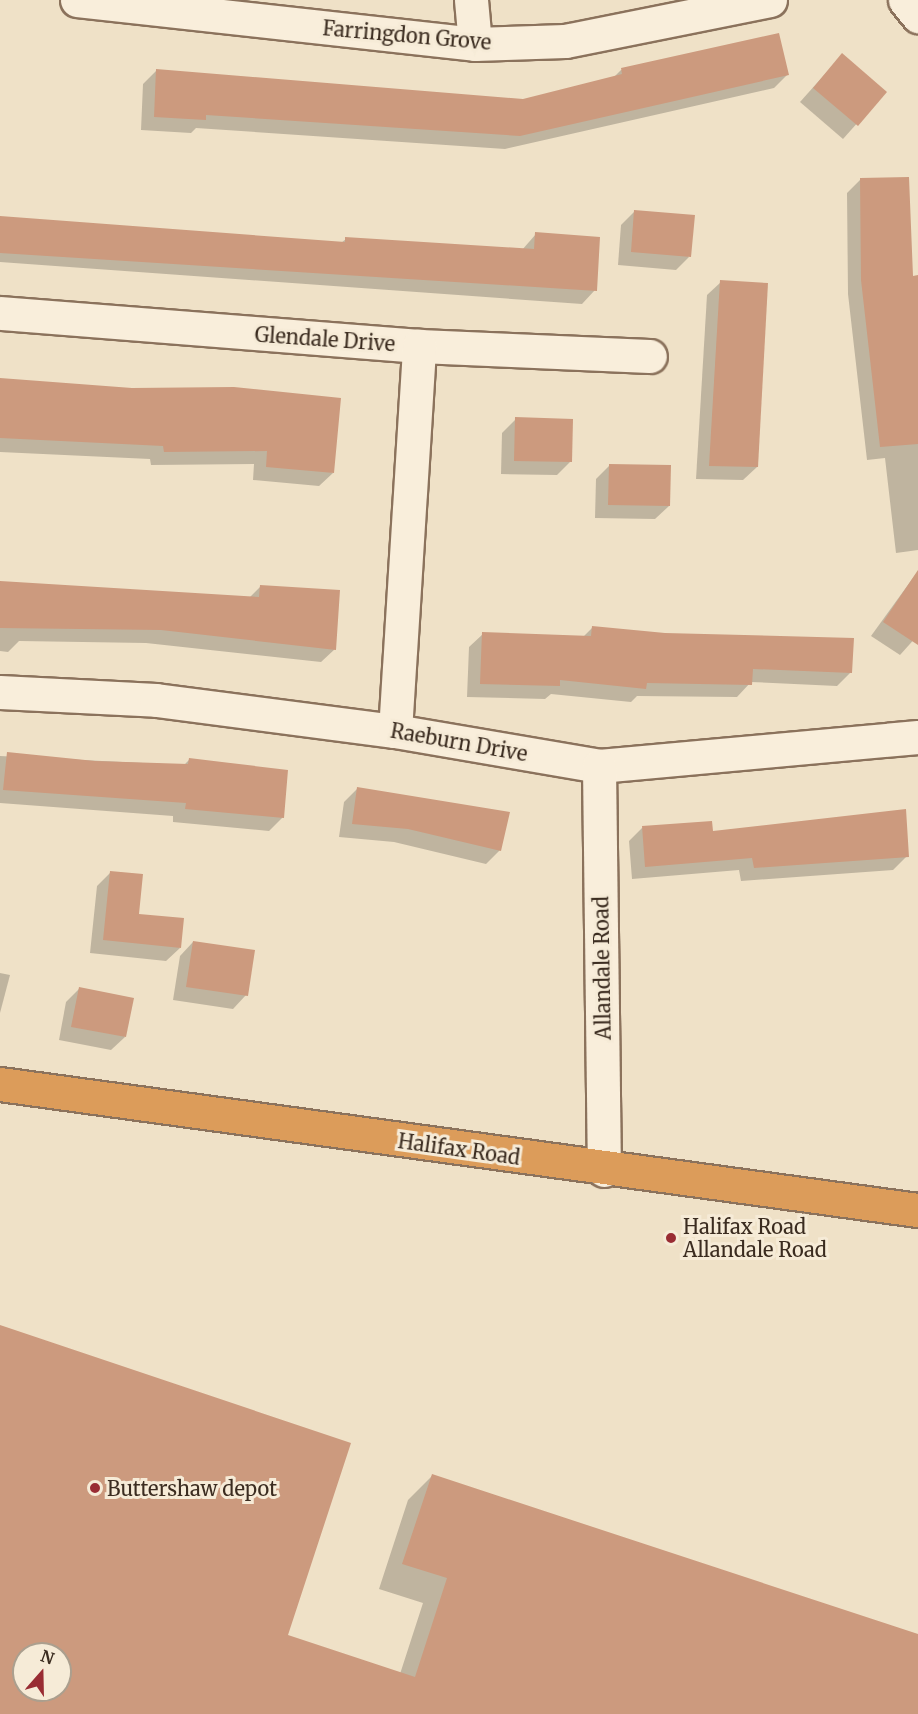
<!DOCTYPE html>
<style>
body{margin:0}
#map{position:relative;width:918px;height:1714px;overflow:hidden;background:#efe1c7;font-family:Merriweather,serif}
div>[style]{position:absolute}
.shadow>*{inset:0;background:#0003}
.building>*{inset:0;background:#cc9a7e}
.roads{filter:drop-shadow(2px 0 #8b725c) drop-shadow(-2px 0 #8b725c) drop-shadow(0 2px #8b725c) drop-shadow(0 -2px #8b725c)}
.minor>*{height:33px;margin:-16.5px;padding:0 16.5px;transform-origin:16.5px;border-radius:16.5px;background:#f9eedb}
.highway>*{height:33px;margin:-16.5px;padding:0 16.5px;transform-origin:16.5px;border-radius:16.5px;background:#dc9c5a}
.dots>*{width:16px;height:16px;translate:-50% -50%;box-sizing:border-box;border:3px solid #f6ebd7;border-radius:50%}
span{translate:-50% -50%;white-space:nowrap;text-align:center;line-height:1.15;-webkit-text-stroke:6px #f6ebd7;paint-order:stroke}
.street-label{font-size:20px;color:#3b2c20}
.poi-label{font-size:20px;color:#3b2c20}
.left{translate:0 -50%;text-align:left}
.north{position:absolute;left:12px;top:1642px;width:60px;height:60px;box-sizing:border-box;background:#f6ebd7;border:2px solid #ab9f8e;border-radius:50%;rotate:20deg;font-size:16px;font-weight:700;line-height:24px;text-align:center;color:#3b2c20}
.north::after{content:'';display:block;margin:auto;width:21px;height:27px;background:#992c33;clip-path:polygon(50% 0,100% 100%,50% 72%,0 100%)}
</style>
<div id="map">
<div class="shadow">
<div style="clip-path:polygon(842px 55px,885px 92px,843px 139px,800px 102px)"></div>
<div style="clip-path:polygon(157px 70px,523px 101px,613px 78px,621px 70px,787px 75px,774px 88px,505px 149px,196px 128px,191px 133px,141px 130px,143px 84px)"></div>
<div style="clip-path:polygon(860px 180px,911px 277px,918px 277px,918px 550px,896px 553px,885px 458px,867px 460px,848px 294px,847px 193px)"></div>
<div style="clip-path:polygon(635px 211px,689px 257px,676px 270px,618px 265px,621px 225px)"></div>
<div style="clip-path:polygon(0 217px,341px 243px,346px 239px,522px 250px,536px 234px,595px 290px,582px 304px,0 262px)"></div>
<div style="clip-path:polygon(721px 282px,757px 467px,743px 480px,696px 479px,707px 295px)"></div>
<div style="clip-path:polygon(0 381px,132px 389px,333px 473px,319px 486px,253px 480px,254px 464px,151px 465px,150px 459px,0 452px)"></div>
<div style="clip-path:polygon(516px 419px,570px 462px,557px 475px,501px 474px,502px 433px)"></div>
<div style="clip-path:polygon(610px 465px,669px 506px,655px 519px,595px 518px,596px 479px)"></div>
<div style="clip-path:polygon(918px 571px,918px 635px,900px 655px,871px 636px)"></div>
<div style="clip-path:polygon(0 582px,249px 598px,261px 586px,335px 649px,321px 662px,146px 643px,19px 641px,8px 652px,0 651px)"></div>
<div style="clip-path:polygon(592px 628px,851px 672px,837px 686px,751px 682px,737px 697px,637px 696px,631px 702px,551px 694px,545px 699px,467px 697px,469px 647px,483px 634px,583px 637px)"></div>
<div style="clip-path:polygon(0 756px,184px 765px,189px 760px,283px 817px,269px 831px,173px 822px,173px 816px,0 803px)"></div>
<div style="clip-path:polygon(358px 788px,500px 850px,486px 864px,394px 842px,339px 837px,344px 802px)"></div>
<div style="clip-path:polygon(642px 828px,712px 833px,907px 856px,893px 870px,741px 881px,739px 870px,632px 879px,629px 841px)"></div>
<div style="clip-path:polygon(110px 873px,138px 916px,180px 948px,166px 961px,90px 953px,97px 886px)"></div>
<div style="clip-path:polygon(193px 942px,246px 995px,233px 1009px,173px 1000px,180px 956px)"></div>
<div style="clip-path:polygon(0 973px,10px 975px,0 1013px)"></div>
<div style="clip-path:polygon(79px 989px,125px 1037px,111px 1050px,59px 1040px,66px 1002px)"></div>
<div style="clip-path:polygon(evenodd,0 1327px,286px 1636px,400px 1674px,423px 1603px,379px 1589px,408px 1500px,432px 1476px,918px 1635px,918px 1714px,0 1714px,0 1327px,24px 1654px,60px 1654px,60px 1690px,24px 1690px,24px 1654px)"></div>
</div>
<div class="building">
<div style="clip-path:polygon(779px 33px,789px 75px,520px 136px,206px 115px,206px 120px,154px 117px,156px 69px,523px 99px,622px 74px,621px 68px)"></div>
<div style="clip-path:polygon(842px 53px,887px 92px,858px 126px,813px 88px)"></div>
<div style="clip-path:polygon(909px 177px,913px 276px,918px 275px,918px 444px,880px 447px,861px 280px,860px 178px)"></div>
<div style="clip-path:polygon(634px 210px,695px 215px,691px 257px,631px 252px)"></div>
<div style="clip-path:polygon(0 216px,345px 242px,345px 237px,534px 249px,535px 232px,600px 237px,597px 291px,0 253px)"></div>
<div style="clip-path:polygon(720px 280px,768px 283px,758px 467px,709px 466px)"></div>
<div style="clip-path:polygon(0 378px,132px 388px,234px 387px,341px 398px,334px 473px,266px 467px,267px 451px,164px 452px,163px 446px,0 438px)"></div>
<div style="clip-path:polygon(515px 417px,573px 419px,572px 462px,514px 461px)"></div>
<div style="clip-path:polygon(609px 464px,671px 465px,670px 506px,608px 505px)"></div>
<div style="clip-path:polygon(918px 570px,918px 645px,883px 622px)"></div>
<div style="clip-path:polygon(0 581px,259px 597px,260px 585px,340px 590px,336px 650px,161px 630px,0 628px)"></div>
<div style="clip-path:polygon(592px 626px,665px 633px,854px 638px,852px 673px,753px 669px,752px 685px,647px 683px,646px 689px,560px 680px,560px 686px,480px 684px,482px 632px,591px 636px)"></div>
<div style="clip-path:polygon(7px 752px,95px 761px,188px 764px,189px 758px,288px 770px,284px 818px,185px 809px,186px 803px,3px 790px)"></div>
<div style="clip-path:polygon(357px 787px,510px 812px,501px 851px,408px 829px,352px 824px)"></div>
<div style="clip-path:polygon(906px 809px,909px 857px,754px 868px,752px 858px,645px 867px,642px 826px,712px 821px,713px 831px)"></div>
<div style="clip-path:polygon(110px 871px,143px 874px,139px 914px,184px 918px,181px 948px,103px 940px)"></div>
<div style="clip-path:polygon(193px 941px,255px 950px,248px 996px,186px 987px)"></div>
<div style="clip-path:polygon(79px 987px,134px 998px,126px 1037px,71px 1027px)"></div>
<div style="clip-path:polygon(evenodd,0 1325px,351px 1443px,288px 1635px,415px 1677px,447px 1578px,402px 1564px,432px 1474px,918px 1634px,918px 1714px,0 1714px,0 1325px,24px 1654px,60px 1654px,60px 1690px,24px 1690px,24px 1654px)"></div>
</div>
<div class="roads">
<div class="minor">
<div style="left:77px;top:0;width:400px;rotate:6.3deg"></div>
<div style="left:475px;top:44px;width:90px;rotate:-1.9deg"></div>
<div style="left:565px;top:41px;width:209px;rotate:-11.3deg"></div>
<div style="left:471px;top:0;width:44px;rotate:84.8deg"></div>
<div style="left:905px;top:0;width:21px;rotate:51deg"></div>
<div style="left:0;top:313px;width:420px;rotate:4.5deg"></div>
<div style="left:419px;top:346px;width:231px;rotate:2.5deg"></div>
<div style="left:0;top:692px;width:156px;rotate:2.9deg"></div>
<div style="left:156px;top:700px;width:241px;rotate:7.4deg"></div>
<div style="left:395px;top:731px;width:207px;rotate:9.7deg"></div>
<div style="left:599px;top:766px;width:320px;rotate:-5.2deg"></div>
<div style="left:395px;top:731px;width:386px;rotate:-86.4deg"></div>
<div style="left:599px;top:766px;width:404px;rotate:89.3deg"></div>
</div>
<div class="highway">
<div style="left:0;top:1084px;width:927px;rotate:7.82deg"></div>
</div>
</div>
<div class="dots">
<div style="left:671px;top:1238px;background:#992c33"></div>
<div style="left:95px;top:1488px;background:#992c33"></div>
</div>
<div class="street-label">
<span style="left:407px;top:35px;rotate:5deg">Farringdon Grove</span>
<span style="left:325px;top:339px;rotate:4deg">Glendale Drive</span>
<span style="left:459px;top:742px;rotate:10deg">Raeburn Drive</span>
<span style="left:602px;top:968px;rotate:-91deg">Allandale Road</span>
<span style="left:459px;top:1149px;rotate:8deg">Halifax Road</span>
</div>
<div class="poi-label">
<span class="left" style="left:683px;top:1238px">Halifax Road<br>Allandale Road</span>
<span class="left" style="left:107px;top:1488px">Buttershaw depot</span>
</div>
<div class="north">N</div>
</div>
